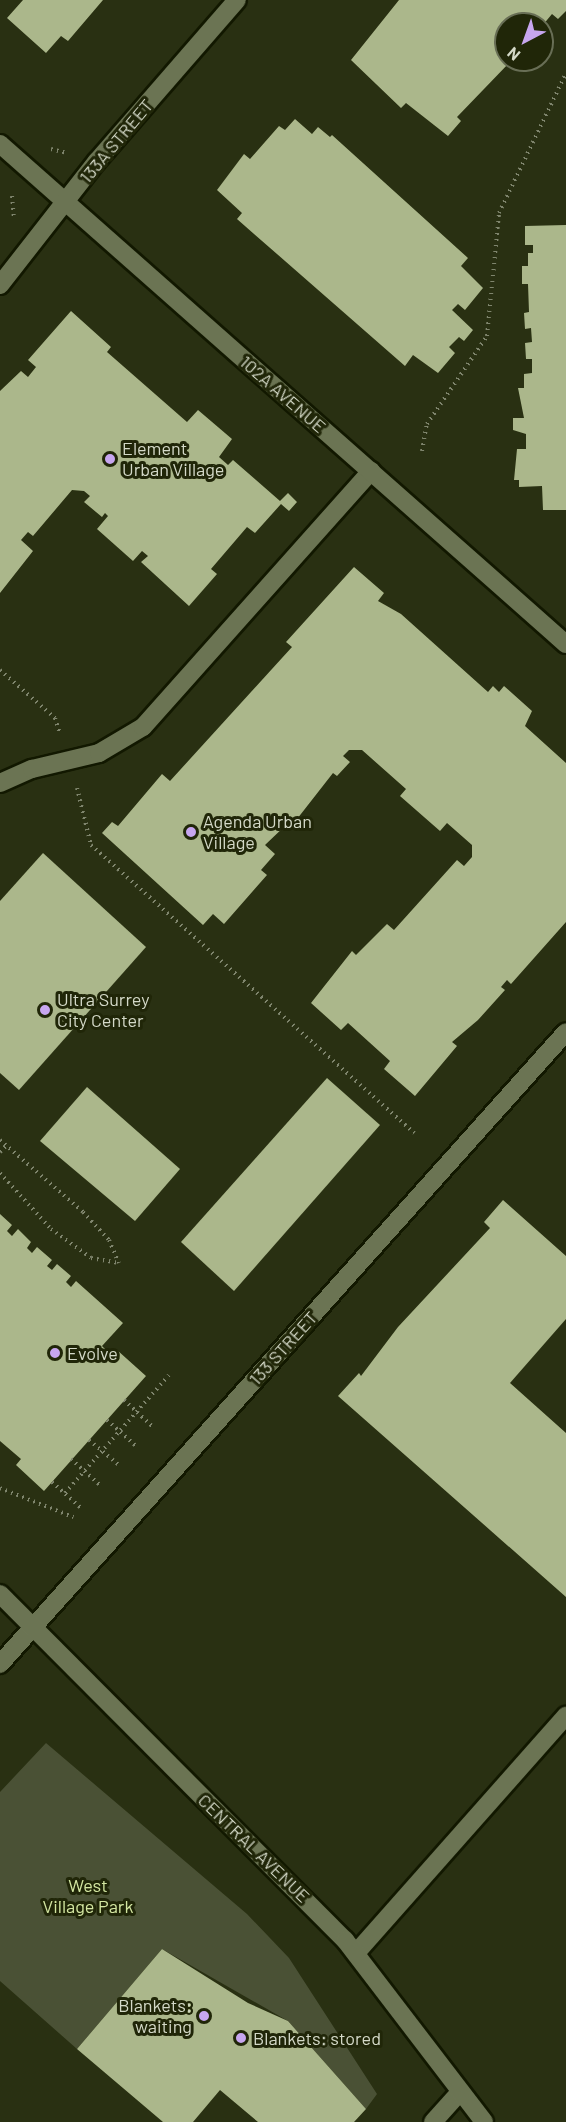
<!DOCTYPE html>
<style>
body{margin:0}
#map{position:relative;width:566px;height:2122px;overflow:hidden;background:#293012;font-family:Barlow,sans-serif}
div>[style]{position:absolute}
.green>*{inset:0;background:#4a5135}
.building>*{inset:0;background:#abb78b}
.path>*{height:4px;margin-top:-2px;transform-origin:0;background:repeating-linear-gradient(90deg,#7f856d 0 1.5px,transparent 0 6px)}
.roads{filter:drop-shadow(2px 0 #121800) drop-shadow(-2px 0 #121800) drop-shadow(0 2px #121800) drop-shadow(0 -2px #121800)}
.lane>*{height:18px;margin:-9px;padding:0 9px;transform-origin:9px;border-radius:9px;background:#6b7453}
.street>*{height:18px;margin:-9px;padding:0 9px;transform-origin:9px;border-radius:9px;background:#6b7453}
.secondary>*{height:18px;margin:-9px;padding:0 9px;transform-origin:9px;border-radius:9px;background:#6b7453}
.dots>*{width:16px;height:16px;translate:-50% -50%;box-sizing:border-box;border:3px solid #202608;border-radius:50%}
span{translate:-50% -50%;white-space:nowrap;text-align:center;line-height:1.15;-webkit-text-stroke:6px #202608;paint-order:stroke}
.street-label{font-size:18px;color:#d4d9c8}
.poi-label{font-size:18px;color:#d4d9c8}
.left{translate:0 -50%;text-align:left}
.right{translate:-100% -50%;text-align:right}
.park-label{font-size:18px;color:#d4e7a2}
.north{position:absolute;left:494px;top:12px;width:60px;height:60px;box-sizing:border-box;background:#202608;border:2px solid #686e55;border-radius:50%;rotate:221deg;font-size:16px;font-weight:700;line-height:24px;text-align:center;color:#d4d9c8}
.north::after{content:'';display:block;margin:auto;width:21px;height:27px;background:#c7a6ef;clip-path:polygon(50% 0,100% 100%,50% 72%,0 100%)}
</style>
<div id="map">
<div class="green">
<div style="clip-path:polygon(46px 1743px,247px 1914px,289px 1958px,377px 2094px,366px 2109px,288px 2021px,162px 1949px,77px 2049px,0 1981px,0 1792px)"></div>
</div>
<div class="building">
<div style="clip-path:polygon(23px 0,103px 0,68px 41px,61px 36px,46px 53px,7px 18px)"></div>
<div style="clip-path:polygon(399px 0,566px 0,566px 11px,558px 19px,552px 14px,542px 26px,506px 24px,506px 60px,512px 60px,457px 117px,461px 121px,448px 136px,406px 103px,401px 108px,351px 60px)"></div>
<div style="clip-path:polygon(295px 119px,312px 134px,318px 127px,330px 137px,332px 135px,468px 258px,461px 266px,483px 288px,465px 310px,458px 304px,452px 310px,473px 330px,464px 341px,459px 337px,449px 347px,455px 353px,438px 373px,413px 355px,405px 366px,237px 219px,242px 213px,217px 190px,244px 154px,250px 159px,279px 126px,285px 130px)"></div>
<div style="clip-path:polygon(566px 225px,566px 510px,543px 510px,542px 486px,519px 487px,519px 480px,514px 480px,517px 449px,526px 449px,526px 434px,513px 430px,513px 418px,524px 418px,518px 388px,524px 388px,524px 374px,532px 373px,532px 359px,526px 359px,525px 343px,532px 342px,531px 328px,525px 329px,524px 313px,529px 312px,528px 284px,522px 284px,522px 266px,528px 266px,528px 253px,533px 253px,533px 245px,525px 245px,525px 226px)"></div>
<div style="clip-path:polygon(71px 311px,111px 347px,107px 352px,187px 422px,198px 410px,232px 439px,219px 457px,228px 465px,233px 460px,280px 501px,288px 493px,297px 502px,289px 511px,281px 504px,255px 533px,247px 527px,211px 569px,217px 574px,189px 606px,141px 562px,148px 556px,142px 551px,133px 561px,97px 529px,108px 516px,105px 513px,102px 517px,84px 502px,90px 496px,84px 491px,72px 490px,33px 536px,28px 532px,21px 540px,33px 551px,0 593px,0 391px,21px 371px,28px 377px,36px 367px,28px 360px)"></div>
<div style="clip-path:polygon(354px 567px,384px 593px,378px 601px,401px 614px,488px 692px,493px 686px,499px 692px,504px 686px,532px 711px,525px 726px,566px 763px,566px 922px,511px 984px,507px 980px,501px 987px,505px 990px,478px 1020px,452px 1042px,457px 1046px,415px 1096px,384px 1069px,390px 1061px,348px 1023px,341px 1030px,311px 1003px,352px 951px,356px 955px,387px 924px,394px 930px,457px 860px,464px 866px,472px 857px,472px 845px,447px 823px,440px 831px,400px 796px,406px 789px,362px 750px,349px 750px,343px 756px,350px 762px,337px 776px,333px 773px,290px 828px,286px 825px,265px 845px,275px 854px,261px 870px,267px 875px,224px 924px,213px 914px,203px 925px,102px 833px,112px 822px,118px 826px,162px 774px,170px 781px,292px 647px,286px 642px)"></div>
<div style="clip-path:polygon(43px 853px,146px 947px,19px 1090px,0 1073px,0 901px)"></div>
<div style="clip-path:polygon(327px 1078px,380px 1125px,234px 1291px,181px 1242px)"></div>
<div style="clip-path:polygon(87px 1087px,180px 1169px,135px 1221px,40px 1141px)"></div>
<div style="clip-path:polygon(503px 1200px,566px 1256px,566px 1319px,510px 1383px,566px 1433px,566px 1597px,338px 1396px,359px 1373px,361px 1376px,398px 1327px,490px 1228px,484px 1222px)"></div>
<div style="clip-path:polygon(0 1214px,12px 1225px,7px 1231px,12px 1236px,18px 1229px,31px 1242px,27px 1248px,32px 1253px,37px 1247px,52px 1260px,47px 1266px,52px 1270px,57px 1264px,71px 1276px,66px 1282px,71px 1287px,76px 1281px,123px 1323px,102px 1346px,112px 1356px,117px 1350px,146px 1376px,44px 1491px,16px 1465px,21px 1459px,0 1441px)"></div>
<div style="clip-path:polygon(162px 1949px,248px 2003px,288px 2021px,366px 2109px,354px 2122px,258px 2122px,220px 2090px,193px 2122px,163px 2122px,77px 2049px)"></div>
</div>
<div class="path">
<div style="left:51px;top:149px;width:16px;rotate:14deg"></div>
<div style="left:12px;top:196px;width:22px;rotate:85deg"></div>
<div style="left:422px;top:451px;width:27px;rotate:-80deg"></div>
<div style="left:427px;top:424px;width:107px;rotate:-55.7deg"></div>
<div style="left:487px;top:336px;width:124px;rotate:-84.4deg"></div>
<div style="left:499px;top:213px;width:155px;rotate:-64.4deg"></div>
<div style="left:0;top:670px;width:73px;rotate:41.1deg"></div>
<div style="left:55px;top:718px;width:16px;rotate:72deg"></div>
<div style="left:77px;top:788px;width:59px;rotate:76.2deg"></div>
<div style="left:91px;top:845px;width:433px;rotate:41.7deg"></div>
<div style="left:0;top:1140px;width:110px;rotate:40.9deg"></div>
<div style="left:83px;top:1212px;width:38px;rotate:47deg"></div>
<div style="left:109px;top:1240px;width:25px;rotate:67deg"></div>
<div style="left:0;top:1152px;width:8px;rotate:-45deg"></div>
<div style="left:0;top:1173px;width:76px;rotate:47.7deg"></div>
<div style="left:51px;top:1229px;width:49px;rotate:35.9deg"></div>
<div style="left:91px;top:1258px;width:27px;rotate:10deg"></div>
<div style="left:124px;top:1400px;width:40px;rotate:43deg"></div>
<div style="left:107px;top:1420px;width:39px;rotate:42deg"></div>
<div style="left:89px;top:1440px;width:39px;rotate:40deg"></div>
<div style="left:71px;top:1459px;width:40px;rotate:42deg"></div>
<div style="left:52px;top:1482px;width:39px;rotate:42deg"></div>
<div style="left:0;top:1488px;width:79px;rotate:21.7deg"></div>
<div style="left:65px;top:1493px;width:157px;rotate:-48.6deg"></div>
</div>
<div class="roads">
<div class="lane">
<div style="left:0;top:783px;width:35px;rotate:-24deg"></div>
<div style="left:32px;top:769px;width:69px;rotate:-13.4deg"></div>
<div style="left:99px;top:753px;width:51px;rotate:-30.6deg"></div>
<div style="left:143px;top:727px;width:343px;rotate:-48.3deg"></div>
<div style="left:356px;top:1953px;width:317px;rotate:-48.5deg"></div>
<div style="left:433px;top:2122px;width:39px;rotate:-48deg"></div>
</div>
<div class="street">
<div style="left:0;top:144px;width:755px;rotate:41.46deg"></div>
<div style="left:0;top:285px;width:157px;rotate:-52deg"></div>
<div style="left:97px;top:161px;width:213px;rotate:-49deg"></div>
<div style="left:0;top:1664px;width:848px;rotate:-48.15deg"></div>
</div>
<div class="secondary">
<div style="left:0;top:1594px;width:489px;rotate:45.1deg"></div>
<div style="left:345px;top:1940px;width:229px;rotate:52.6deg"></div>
</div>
</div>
<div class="dots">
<div style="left:110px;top:459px;background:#c7a6ef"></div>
<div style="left:191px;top:832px;background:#c7a6ef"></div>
<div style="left:45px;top:1010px;background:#c7a6ef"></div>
<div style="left:55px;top:1353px;background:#c7a6ef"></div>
<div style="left:204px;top:2016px;background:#c7a6ef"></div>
<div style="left:241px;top:2038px;background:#c7a6ef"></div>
</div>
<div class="street-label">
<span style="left:116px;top:141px;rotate:-50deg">133A STREET</span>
<span style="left:283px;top:394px;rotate:41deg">102A AVENUE</span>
<span style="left:283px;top:1348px;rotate:-48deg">133 STREET</span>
<span style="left:254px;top:1848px;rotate:44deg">CENTRAL AVENUE</span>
</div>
<div class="poi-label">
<span class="left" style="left:122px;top:459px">Element<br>Urban Village</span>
<span class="left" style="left:203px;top:832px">Agenda Urban<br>Village</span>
<span class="left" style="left:57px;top:1010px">Ultra Surrey<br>City Center</span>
<span class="left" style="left:67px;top:1353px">Evolve</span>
<span class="right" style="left:192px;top:2016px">Blankets:<br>waiting</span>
<span class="left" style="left:253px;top:2038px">Blankets: stored</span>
</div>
<div class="park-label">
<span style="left:88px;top:1896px">West<br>Village Park</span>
</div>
<div class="north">N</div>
</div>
